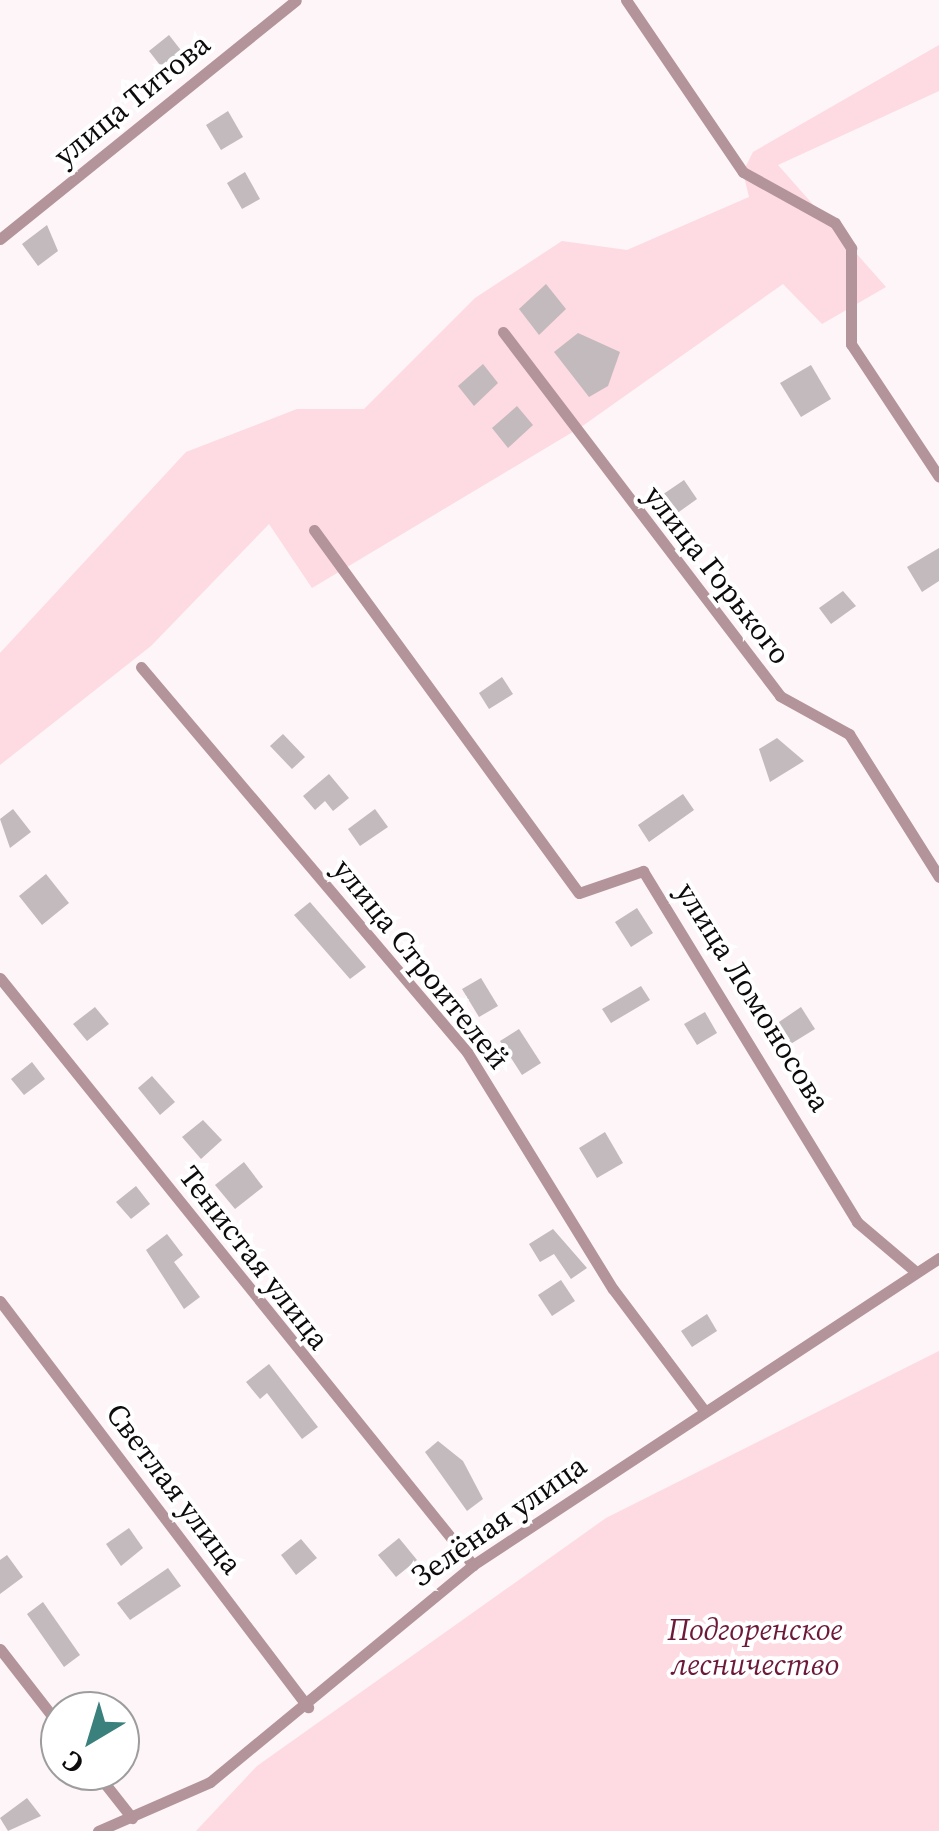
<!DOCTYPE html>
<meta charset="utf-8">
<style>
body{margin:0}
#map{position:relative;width:939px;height:1831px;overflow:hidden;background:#fdf5f7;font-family:"Source Serif 4",serif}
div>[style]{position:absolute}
.green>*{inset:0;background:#fedae2}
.building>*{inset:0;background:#c2babc}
.minor>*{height:11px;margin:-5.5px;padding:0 5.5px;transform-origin:5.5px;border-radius:5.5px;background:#b4949b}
span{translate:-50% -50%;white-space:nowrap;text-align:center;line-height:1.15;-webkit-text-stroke:8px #fff;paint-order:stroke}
.street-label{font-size:30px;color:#0d0b0b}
.park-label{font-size:30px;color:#6d1a3a;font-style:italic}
.north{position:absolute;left:40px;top:1691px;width:100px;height:100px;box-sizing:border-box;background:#fff;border:2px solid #9e9d9d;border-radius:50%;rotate:218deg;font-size:28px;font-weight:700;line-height:40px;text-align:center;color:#0d0b0b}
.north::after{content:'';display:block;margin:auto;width:35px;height:45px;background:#3a817d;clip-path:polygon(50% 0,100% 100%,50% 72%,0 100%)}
</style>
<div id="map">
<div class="green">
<div style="clip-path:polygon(939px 45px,939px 91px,778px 165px,886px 287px,822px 324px,783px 284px,581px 427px,312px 588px,269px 524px,151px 646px,0 765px,0 653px,186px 452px,297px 409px,364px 409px,475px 298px,562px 241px,627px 250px,749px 197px,743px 172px,753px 152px)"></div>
<div style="clip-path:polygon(939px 1351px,939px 1831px,196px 1831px,257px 1766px,606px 1518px)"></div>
</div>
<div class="building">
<div style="clip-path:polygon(169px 35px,187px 58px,167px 74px,149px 51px)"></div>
<div style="clip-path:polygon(228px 111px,243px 137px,221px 150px,206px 125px)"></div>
<div style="clip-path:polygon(245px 172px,260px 199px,242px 209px,227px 183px)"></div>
<div style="clip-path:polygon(47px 225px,58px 251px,38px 266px,22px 244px)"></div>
<div style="clip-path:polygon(546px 284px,566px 309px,539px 335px,519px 309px)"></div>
<div style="clip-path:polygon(578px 333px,620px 352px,608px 386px,589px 397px,554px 352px)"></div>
<div style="clip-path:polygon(483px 364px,498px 383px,474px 406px,458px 386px)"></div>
<div style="clip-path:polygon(811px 365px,831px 399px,801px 417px,780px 383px)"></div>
<div style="clip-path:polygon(517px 406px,533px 425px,508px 448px,492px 428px)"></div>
<div style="clip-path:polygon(684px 480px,697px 499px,669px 519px,656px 499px)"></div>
<div style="clip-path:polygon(939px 548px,939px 581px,922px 592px,907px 567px)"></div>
<div style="clip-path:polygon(843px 591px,856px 606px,831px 624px,819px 608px)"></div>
<div style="clip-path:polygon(502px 677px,513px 694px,489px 709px,479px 693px)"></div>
<div style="clip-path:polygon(283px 734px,305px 757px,292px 769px,270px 746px)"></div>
<div style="clip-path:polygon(777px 738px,804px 761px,770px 782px,759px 749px)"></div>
<div style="clip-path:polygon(329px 774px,349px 798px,333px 811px,325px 801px,315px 810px,303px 796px)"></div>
<div style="clip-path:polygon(683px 794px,694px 810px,649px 842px,638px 825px)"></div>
<div style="clip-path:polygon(13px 809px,31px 832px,10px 848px,0 819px)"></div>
<div style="clip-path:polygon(375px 809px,388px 827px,360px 846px,348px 829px)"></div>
<div style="clip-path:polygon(46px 874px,69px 903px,42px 925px,19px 896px)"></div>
<div style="clip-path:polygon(310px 902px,366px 967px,350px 979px,294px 915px)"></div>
<div style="clip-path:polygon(637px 908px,653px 933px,631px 947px,615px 922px)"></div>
<div style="clip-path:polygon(481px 978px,498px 1006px,479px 1017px,462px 989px)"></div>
<div style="clip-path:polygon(641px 986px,650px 1000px,611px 1023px,602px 1009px)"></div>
<div style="clip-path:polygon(95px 1007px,109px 1024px,87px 1041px,73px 1024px)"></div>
<div style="clip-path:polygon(801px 1007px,815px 1029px,789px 1045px,776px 1024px)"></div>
<div style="clip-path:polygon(705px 1012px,717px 1033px,697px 1045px,684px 1024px)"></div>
<div style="clip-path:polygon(519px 1029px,541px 1063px,522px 1075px,500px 1041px)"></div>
<div style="clip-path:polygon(32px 1062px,45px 1079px,24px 1095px,11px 1079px)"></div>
<div style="clip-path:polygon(152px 1076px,175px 1102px,160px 1115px,138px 1088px)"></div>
<div style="clip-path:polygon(203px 1120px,222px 1140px,201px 1159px,182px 1137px)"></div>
<div style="clip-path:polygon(605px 1132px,623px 1163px,597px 1178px,579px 1148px)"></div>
<div style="clip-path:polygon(244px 1162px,263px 1187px,235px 1209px,215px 1185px)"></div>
<div style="clip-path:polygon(136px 1186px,150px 1204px,131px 1219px,116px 1202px)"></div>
<div style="clip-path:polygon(553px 1229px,587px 1268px,571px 1279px,554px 1254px,540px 1262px,529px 1244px)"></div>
<div style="clip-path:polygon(167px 1234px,183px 1255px,174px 1262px,200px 1297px,184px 1309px,146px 1250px)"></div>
<div style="clip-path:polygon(561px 1280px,575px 1301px,552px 1316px,538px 1295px)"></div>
<div style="clip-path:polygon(707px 1314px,717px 1331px,692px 1347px,681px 1331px)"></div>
<div style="clip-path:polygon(269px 1364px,318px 1427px,302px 1439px,267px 1393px,260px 1399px,246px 1382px)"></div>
<div style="clip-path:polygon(438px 1441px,463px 1461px,483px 1499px,467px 1511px,425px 1452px)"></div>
<div style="clip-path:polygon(129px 1528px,143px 1548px,121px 1566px,106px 1544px)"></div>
<div style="clip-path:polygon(399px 1538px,417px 1560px,396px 1577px,378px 1555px)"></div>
<div style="clip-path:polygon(301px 1539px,317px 1558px,296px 1575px,281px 1555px)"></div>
<div style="clip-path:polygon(7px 1555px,23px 1577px,0 1594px,0 1560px)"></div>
<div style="clip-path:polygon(168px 1568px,181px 1586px,130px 1620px,117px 1603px)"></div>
<div style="clip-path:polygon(43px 1602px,80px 1655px,64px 1667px,27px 1614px)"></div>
<div style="clip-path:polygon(27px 1798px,41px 1816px,8px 1831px,0 1818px)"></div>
</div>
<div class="minor">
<div style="left:626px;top:0;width:208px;rotate:55.8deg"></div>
<div style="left:743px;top:172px;width:105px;rotate:29deg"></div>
<div style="left:835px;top:223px;width:30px;rotate:57deg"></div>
<div style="left:851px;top:248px;width:96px;rotate:90deg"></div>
<div style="left:851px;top:344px;width:159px;rotate:56.5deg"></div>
<div style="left:0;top:239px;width:380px;rotate:-38.9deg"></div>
<div style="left:503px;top:332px;width:457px;rotate:52.7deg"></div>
<div style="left:780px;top:696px;width:79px;rotate:28.8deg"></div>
<div style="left:849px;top:734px;width:169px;rotate:57.8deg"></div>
<div style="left:314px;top:530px;width:449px;rotate:53.9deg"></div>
<div style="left:579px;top:893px;width:68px;rotate:-19deg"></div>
<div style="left:643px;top:871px;width:411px;rotate:58.6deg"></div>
<div style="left:857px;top:1222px;width:77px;rotate:40.3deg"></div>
<div style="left:141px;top:667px;width:504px;rotate:49.74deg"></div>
<div style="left:467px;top:1052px;width:278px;rotate:58.4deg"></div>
<div style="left:613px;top:1289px;width:151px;rotate:53.1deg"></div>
<div style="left:0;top:978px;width:754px;rotate:51.14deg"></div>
<div style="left:0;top:1301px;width:510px;rotate:52.82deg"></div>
<div style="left:0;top:1649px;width:98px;rotate:52.1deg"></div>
<div style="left:95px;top:1771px;width:60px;rotate:51.8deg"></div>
<div style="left:98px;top:1831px;width:122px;rotate:-23.6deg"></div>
<div style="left:210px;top:1782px;width:341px;rotate:-39.5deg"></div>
<div style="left:473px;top:1565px;width:558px;rotate:-33.38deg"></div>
</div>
<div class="street-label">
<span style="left:132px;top:100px;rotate:-39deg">улица Титова</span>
<span style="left:717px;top:575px;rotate:52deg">улица Горького</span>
<span style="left:421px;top:964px;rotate:51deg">улица Строителей</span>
<span style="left:753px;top:997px;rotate:58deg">улица Ломоносова</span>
<span style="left:254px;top:1258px;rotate:52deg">Тенистая улица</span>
<span style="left:174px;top:1489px;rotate:53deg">Светлая улица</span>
<span style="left:499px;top:1521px;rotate:-35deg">Зелёная улица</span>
</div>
<div class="park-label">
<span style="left:755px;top:1647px">Подгоренское<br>лесничество</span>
</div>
<div class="north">С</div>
</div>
